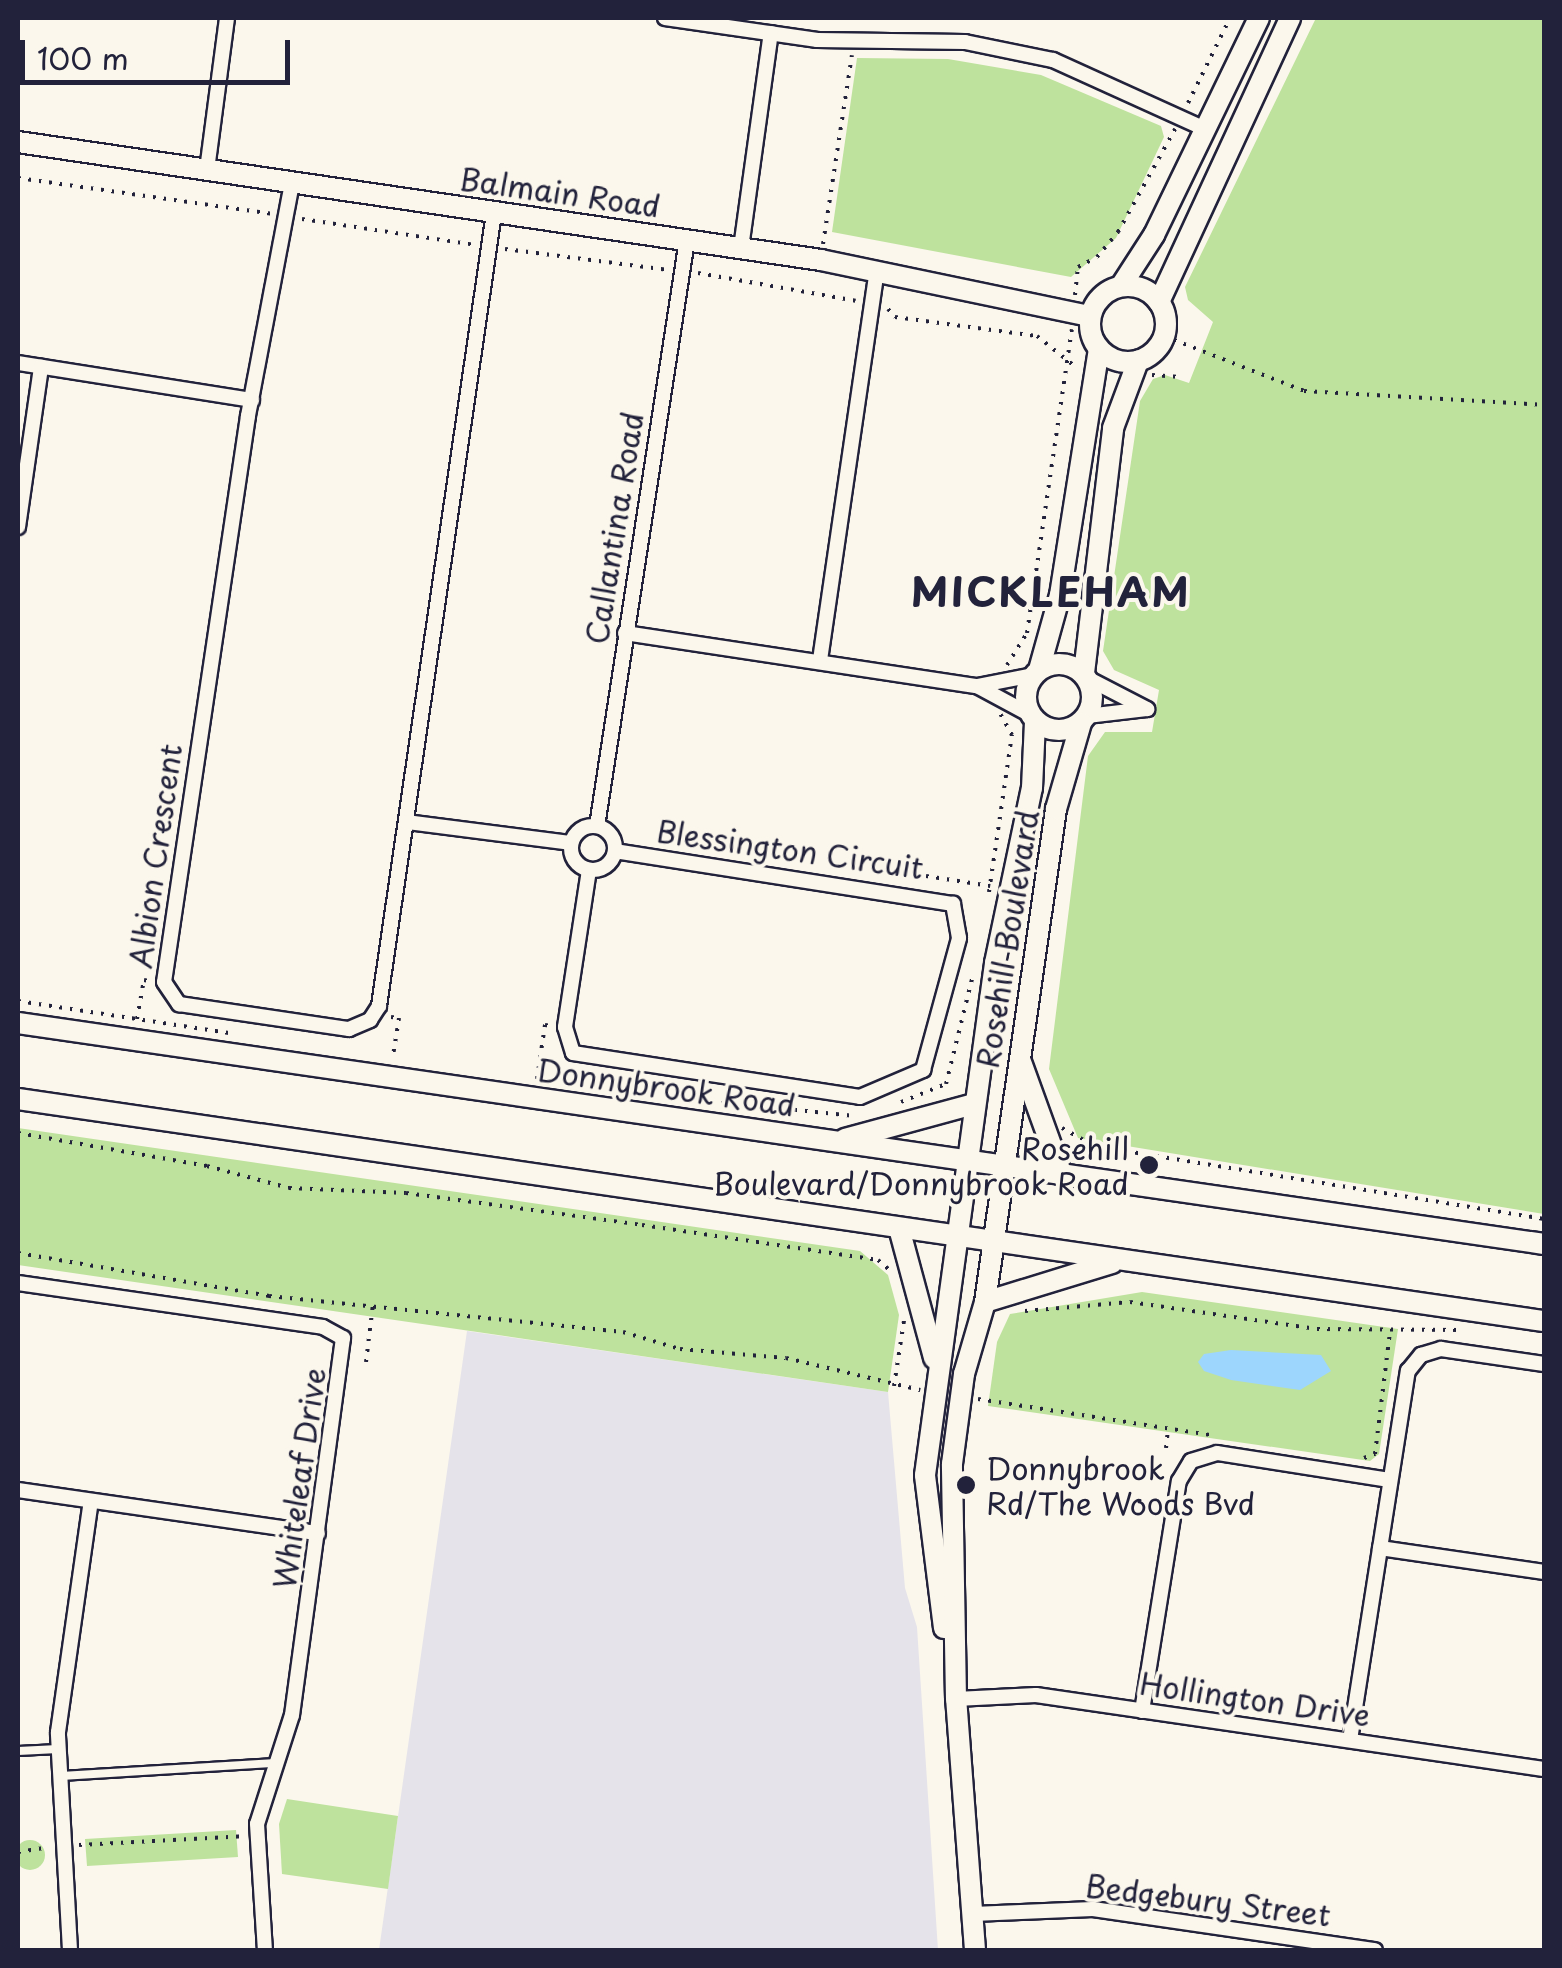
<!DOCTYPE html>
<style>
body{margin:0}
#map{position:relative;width:1562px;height:1968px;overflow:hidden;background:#fbf7ec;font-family:"Playpen Sans",sans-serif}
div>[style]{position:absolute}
.built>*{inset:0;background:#e5e3ea}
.green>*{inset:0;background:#bee29d}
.round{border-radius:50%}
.water>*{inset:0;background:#9dd6fd}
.path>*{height:4px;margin-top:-2px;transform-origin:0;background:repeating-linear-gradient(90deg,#22223b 0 2.5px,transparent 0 10.5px)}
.roads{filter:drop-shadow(2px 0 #22223b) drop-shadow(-2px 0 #22223b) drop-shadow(0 2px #22223b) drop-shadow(0 -2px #22223b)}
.lane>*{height:8px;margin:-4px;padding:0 4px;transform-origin:4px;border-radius:4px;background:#fbf7ec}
.street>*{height:14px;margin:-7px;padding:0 7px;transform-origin:7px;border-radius:7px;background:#fbf7ec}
.street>.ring{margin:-7px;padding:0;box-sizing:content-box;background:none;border:14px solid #fbf7ec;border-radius:50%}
.secondary>*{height:20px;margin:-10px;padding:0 10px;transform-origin:10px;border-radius:10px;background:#fbf7ec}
.secondary>.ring{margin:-10px;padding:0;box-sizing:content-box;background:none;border:20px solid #fbf7ec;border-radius:50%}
.dots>*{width:28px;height:28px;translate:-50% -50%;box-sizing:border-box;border:5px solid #fbf7ec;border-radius:50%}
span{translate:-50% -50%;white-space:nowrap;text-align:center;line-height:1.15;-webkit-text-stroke:8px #fbf7ec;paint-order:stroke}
.street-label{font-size:30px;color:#22223b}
.poi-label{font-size:30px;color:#22223b}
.right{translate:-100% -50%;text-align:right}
.left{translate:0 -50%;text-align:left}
.district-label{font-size:40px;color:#22223b;font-weight:700;letter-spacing:2.5px}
.frame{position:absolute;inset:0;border:20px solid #22223b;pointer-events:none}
.scale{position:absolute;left:20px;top:40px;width:270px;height:45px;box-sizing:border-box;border:5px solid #22223b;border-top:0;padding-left:12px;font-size:30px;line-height:35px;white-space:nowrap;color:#22223b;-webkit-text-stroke:8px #fbf7ec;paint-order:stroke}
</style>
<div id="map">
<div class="built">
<div style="clip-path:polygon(467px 1331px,888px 1392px,905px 1588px,917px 1627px,938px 1950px,379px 1950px)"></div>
</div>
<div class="green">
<div style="clip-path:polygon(1316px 18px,1544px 18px,1544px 1214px,1078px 1138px,1049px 1069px,1088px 756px,1105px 732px,1152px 732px,1159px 690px,1114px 670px,1103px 651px,1140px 401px,1153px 379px,1165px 375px,1189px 383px,1213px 322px,1188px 300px,1185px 287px)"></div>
<div style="clip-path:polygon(857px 58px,948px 59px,1041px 75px,1161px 126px,1164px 137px,1116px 238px,1071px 277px,832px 232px)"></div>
<div style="clip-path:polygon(18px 1128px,860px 1251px,888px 1275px,899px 1315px,888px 1392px,18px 1265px)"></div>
<div style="clip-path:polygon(1142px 1292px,1398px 1329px,1379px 1454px,1370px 1461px,988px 1406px,997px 1342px,1010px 1314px)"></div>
<div style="clip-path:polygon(287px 1799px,398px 1816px,388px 1889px,282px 1874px,279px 1824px)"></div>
<div style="clip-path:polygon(236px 1830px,238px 1857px,87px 1866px,85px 1839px)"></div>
<div class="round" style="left:15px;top:1840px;width:30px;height:30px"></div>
</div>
<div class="water">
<div style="clip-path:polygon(1231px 1350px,1321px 1355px,1331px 1371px,1300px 1390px,1231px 1380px,1204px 1371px,1198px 1362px,1204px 1354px)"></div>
</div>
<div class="path">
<div style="left:1188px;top:103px;width:95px;rotate:-63.7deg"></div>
<div style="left:18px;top:178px;width:258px;rotate:8deg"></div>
<div style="left:302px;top:219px;width:175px;rotate:8.5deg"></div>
<div style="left:823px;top:244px;width:191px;rotate:-81.3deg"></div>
<div style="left:505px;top:249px;width:165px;rotate:7.3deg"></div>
<div style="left:698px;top:273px;width:160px;rotate:10deg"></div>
<div style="left:1075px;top:295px;width:28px;rotate:-84deg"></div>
<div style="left:1078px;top:267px;width:21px;rotate:-28deg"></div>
<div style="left:1097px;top:257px;width:33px;rotate:-50deg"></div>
<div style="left:1118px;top:232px;width:118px;rotate:-61deg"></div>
<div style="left:888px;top:309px;width:11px;rotate:49deg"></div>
<div style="left:895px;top:317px;width:143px;rotate:7.6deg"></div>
<div style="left:1037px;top:336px;width:51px;rotate:38.7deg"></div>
<div style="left:1164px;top:336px;width:150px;rotate:21.4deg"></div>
<div style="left:1304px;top:391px;width:240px;rotate:3.3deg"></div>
<div style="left:1152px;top:375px;width:29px;rotate:4deg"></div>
<div style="left:1007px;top:665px;width:38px;rotate:-58deg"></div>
<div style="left:1027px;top:633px;width:307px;rotate:-81.6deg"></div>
<div style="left:926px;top:876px;width:65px;rotate:8.9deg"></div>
<div style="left:989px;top:892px;width:159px;rotate:-81.7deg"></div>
<div style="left:1012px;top:735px;width:25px;rotate:-119deg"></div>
<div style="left:18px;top:1001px;width:220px;rotate:8.6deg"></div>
<div style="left:391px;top:1017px;width:8px;rotate:7deg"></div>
<div style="left:399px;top:1018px;width:39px;rotate:99deg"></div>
<div style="left:137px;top:1019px;width:40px;rotate:-80deg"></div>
<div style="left:144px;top:980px;width:5px;rotate:11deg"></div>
<div style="left:537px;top:1079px;width:55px;rotate:-81.6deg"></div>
<div style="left:545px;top:1025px;width:7px;rotate:8deg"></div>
<div style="left:690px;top:1099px;width:166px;rotate:5.9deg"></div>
<div style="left:901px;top:1102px;width:48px;rotate:-21.8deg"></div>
<div style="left:946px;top:1084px;width:112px;rotate:-76.1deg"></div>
<div style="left:1062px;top:1128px;width:37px;rotate:29deg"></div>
<div style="left:1094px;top:1146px;width:456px;rotate:9.2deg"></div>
<div style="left:18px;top:1133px;width:192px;rotate:9.9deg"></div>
<div style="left:207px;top:1166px;width:85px;rotate:15deg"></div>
<div style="left:289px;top:1188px;width:117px;rotate:2.4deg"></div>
<div style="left:406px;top:1193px;width:238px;rotate:7.7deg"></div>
<div style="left:642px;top:1225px;width:239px;rotate:8.4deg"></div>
<div style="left:878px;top:1260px;width:18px;rotate:41deg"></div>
<div style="left:18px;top:1253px;width:255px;rotate:9.7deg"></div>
<div style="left:269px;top:1296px;width:356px;rotate:5.8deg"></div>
<div style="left:623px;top:1332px;width:59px;rotate:16.6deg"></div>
<div style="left:680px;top:1349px;width:106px;rotate:4.9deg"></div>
<div style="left:786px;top:1358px;width:138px;rotate:13.4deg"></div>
<div style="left:1025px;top:1311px;width:105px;rotate:-4.9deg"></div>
<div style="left:1130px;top:1302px;width:189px;rotate:8.2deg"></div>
<div style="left:1317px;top:1329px;width:146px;rotate:0.4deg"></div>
<div style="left:366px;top:1362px;width:58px;rotate:-83.1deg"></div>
<div style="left:894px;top:1386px;width:66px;rotate:-81.3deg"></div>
<div style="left:978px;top:1399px;width:241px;rotate:8.8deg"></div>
<div style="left:1166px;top:1448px;width:19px;rotate:-84deg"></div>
<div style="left:1364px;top:1458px;width:12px;rotate:-20deg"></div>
<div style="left:1375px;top:1454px;width:123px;rotate:-83deg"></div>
<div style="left:79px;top:1845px;width:164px;rotate:-3.1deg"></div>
<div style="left:18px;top:1852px;width:31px;rotate:-9deg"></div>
</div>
<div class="roads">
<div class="lane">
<div style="left:18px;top:1751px;width:40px;rotate:-2.9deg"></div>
<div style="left:61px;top:1776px;width:215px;rotate:-3.5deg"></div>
</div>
<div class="street">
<div style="left:665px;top:18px;width:154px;rotate:8.2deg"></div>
<div style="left:817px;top:40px;width:148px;rotate:0.8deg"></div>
<div style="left:965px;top:42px;width:90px;rotate:11.6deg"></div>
<div style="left:1053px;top:60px;width:167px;rotate:24.4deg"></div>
<div style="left:207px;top:170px;width:153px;rotate:-82.5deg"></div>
<div style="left:292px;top:183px;width:237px;rotate:100.7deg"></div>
<div style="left:248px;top:416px;width:572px;rotate:98.44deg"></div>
<div style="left:164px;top:982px;width:27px;rotate:56deg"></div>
<div style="left:179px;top:1004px;width:172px;rotate:8.4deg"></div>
<div style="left:349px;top:1029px;width:23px;rotate:-23deg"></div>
<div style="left:370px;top:1020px;width:17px;rotate:-57deg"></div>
<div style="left:379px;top:1006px;width:801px;rotate:-81.75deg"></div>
<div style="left:741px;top:248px;width:217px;rotate:-82.1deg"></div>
<div style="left:18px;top:363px;width:237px;rotate:9deg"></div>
<div style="left:18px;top:527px;width:162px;rotate:-81.8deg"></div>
<div style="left:625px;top:633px;width:356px;rotate:8.6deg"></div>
<div style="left:977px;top:686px;width:57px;rotate:-11.1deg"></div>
<div style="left:820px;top:660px;width:394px;rotate:-81.7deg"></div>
<div style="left:1087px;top:678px;width:68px;rotate:27.3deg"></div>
<div style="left:977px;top:686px;width:59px;rotate:28.3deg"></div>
<div style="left:1087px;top:716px;width:60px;rotate:-6.7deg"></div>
<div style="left:407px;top:822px;width:165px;rotate:7.3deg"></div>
<div style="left:597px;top:826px;width:593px;rotate:-81.27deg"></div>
<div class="ring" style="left:571px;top:826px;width:30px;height:30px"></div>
<div style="left:589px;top:870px;width:159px;rotate:98.7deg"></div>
<div style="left:565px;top:1027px;width:27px;rotate:73deg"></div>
<div style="left:573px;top:1053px;width:290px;rotate:8.7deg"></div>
<div style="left:860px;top:1097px;width:69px;rotate:-23.2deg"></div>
<div style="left:923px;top:1070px;width:137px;rotate:-74.7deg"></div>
<div style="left:959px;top:938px;width:35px;rotate:-100deg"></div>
<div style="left:953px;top:904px;width:342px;rotate:-171.1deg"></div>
<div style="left:18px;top:1283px;width:308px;rotate:8.2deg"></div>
<div style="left:323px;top:1327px;width:23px;rotate:29deg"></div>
<div style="left:343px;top:1338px;width:380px;rotate:97.7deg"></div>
<div style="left:292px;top:1715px;width:114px;rotate:107.8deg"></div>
<div style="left:257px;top:1824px;width:126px;rotate:86.4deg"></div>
<div style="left:18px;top:1490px;width:303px;rotate:8.2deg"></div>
<div style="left:1380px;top:1548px;width:166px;rotate:8.3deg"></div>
<div style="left:956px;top:1699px;width:80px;rotate:-2.9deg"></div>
<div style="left:1036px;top:1695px;width:513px;rotate:8.29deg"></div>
<div style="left:1142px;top:1711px;width:233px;rotate:-80.9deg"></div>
<div style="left:1179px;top:1481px;width:23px;rotate:-59deg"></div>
<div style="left:1191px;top:1461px;width:27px;rotate:-17deg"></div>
<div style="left:1217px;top:1453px;width:174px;rotate:8.9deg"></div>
<div style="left:1350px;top:1740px;width:374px;rotate:-81.1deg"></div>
<div style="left:1408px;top:1371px;width:21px;rotate:-51deg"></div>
<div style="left:1421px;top:1355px;width:21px;rotate:-17deg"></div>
<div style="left:1441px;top:1349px;width:104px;rotate:8.3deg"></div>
<div style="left:973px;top:1914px;width:120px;rotate:-2.4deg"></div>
<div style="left:1093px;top:1909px;width:285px;rotate:8.3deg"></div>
<div style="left:70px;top:1950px;width:218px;rotate:-93.2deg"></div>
<div style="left:58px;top:1732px;width:233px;rotate:-81.9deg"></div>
</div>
<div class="secondary">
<div style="left:18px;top:142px;width:812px;rotate:8.36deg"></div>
<div style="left:821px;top:260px;width:275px;rotate:11.8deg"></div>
<div style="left:1121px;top:286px;width:61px;rotate:-57.1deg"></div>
<div style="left:1154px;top:235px;width:241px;rotate:-64.2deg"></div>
<div class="ring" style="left:1090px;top:286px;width:56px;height:56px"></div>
<div style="left:1159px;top:302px;width:313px;rotate:-65.2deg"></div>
<div class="ring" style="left:1026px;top:664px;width:46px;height:46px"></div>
<div style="left:1039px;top:670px;width:78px;rotate:-74.4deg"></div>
<div style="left:1060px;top:595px;width:248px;rotate:-81deg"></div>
<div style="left:1084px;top:673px;width:247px;rotate:-83.2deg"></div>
<div style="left:1113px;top:428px;width:72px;rotate:-69.5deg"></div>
<div style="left:18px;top:1023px;width:1542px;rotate:8.24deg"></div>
<div style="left:1021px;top:1062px;width:120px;rotate:70.1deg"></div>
<div style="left:18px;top:1099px;width:1542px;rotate:8.28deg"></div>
<div style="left:845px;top:1139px;width:134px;rotate:-15.2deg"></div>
<div style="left:899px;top:1228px;width:135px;rotate:74.9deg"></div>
<div style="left:985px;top:1302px;width:133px;rotate:-17.1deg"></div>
<div style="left:944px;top:1628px;width:154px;rotate:-97.1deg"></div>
<div style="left:925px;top:1475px;width:517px;rotate:-82.21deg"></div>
<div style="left:995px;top:963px;width:179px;rotate:-78.1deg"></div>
<div style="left:1032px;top:788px;width:66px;rotate:-87.4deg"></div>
<div style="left:975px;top:1950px;width:252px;rotate:-94.3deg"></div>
<div style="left:956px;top:1699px;width:235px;rotate:-91deg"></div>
<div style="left:952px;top:1464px;width:91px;rotate:-82.4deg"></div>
<div style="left:964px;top:1374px;width:75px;rotate:-73.7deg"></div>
<div style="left:985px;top:1302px;width:498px;rotate:-81.8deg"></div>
<div style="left:1056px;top:809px;width:90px;rotate:-73.8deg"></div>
</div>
</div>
<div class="dots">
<div style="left:1149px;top:1165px;background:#22223b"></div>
<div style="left:966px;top:1485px;background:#22223b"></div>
</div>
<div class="street-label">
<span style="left:560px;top:192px;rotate:8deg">Balmain Road</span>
<span style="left:614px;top:528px;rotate:-81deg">Callantina Road</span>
<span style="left:790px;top:849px;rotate:8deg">Blessington Circuit</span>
<span style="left:155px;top:856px;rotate:-82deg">Albion Crescent</span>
<span style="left:1007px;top:939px;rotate:-81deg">Rosehill Boulevard</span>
<span style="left:666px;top:1087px;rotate:8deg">Donnybrook Road</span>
<span style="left:299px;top:1478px;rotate:-82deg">Whiteleaf Drive</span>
<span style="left:1255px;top:1699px;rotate:8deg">Hollington Drive</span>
<span style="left:1208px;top:1900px;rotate:7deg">Bedgebury Street</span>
</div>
<div class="poi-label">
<span class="right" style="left:1129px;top:1165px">Rosehill<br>Boulevard/Donnybrook Road</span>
<span class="left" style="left:986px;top:1485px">Donnybrook<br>Rd/The Woods Bvd</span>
</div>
<div class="district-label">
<span style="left:1051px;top:591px">MICKLEHAM</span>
</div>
<div class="frame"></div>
<div class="scale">100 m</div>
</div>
